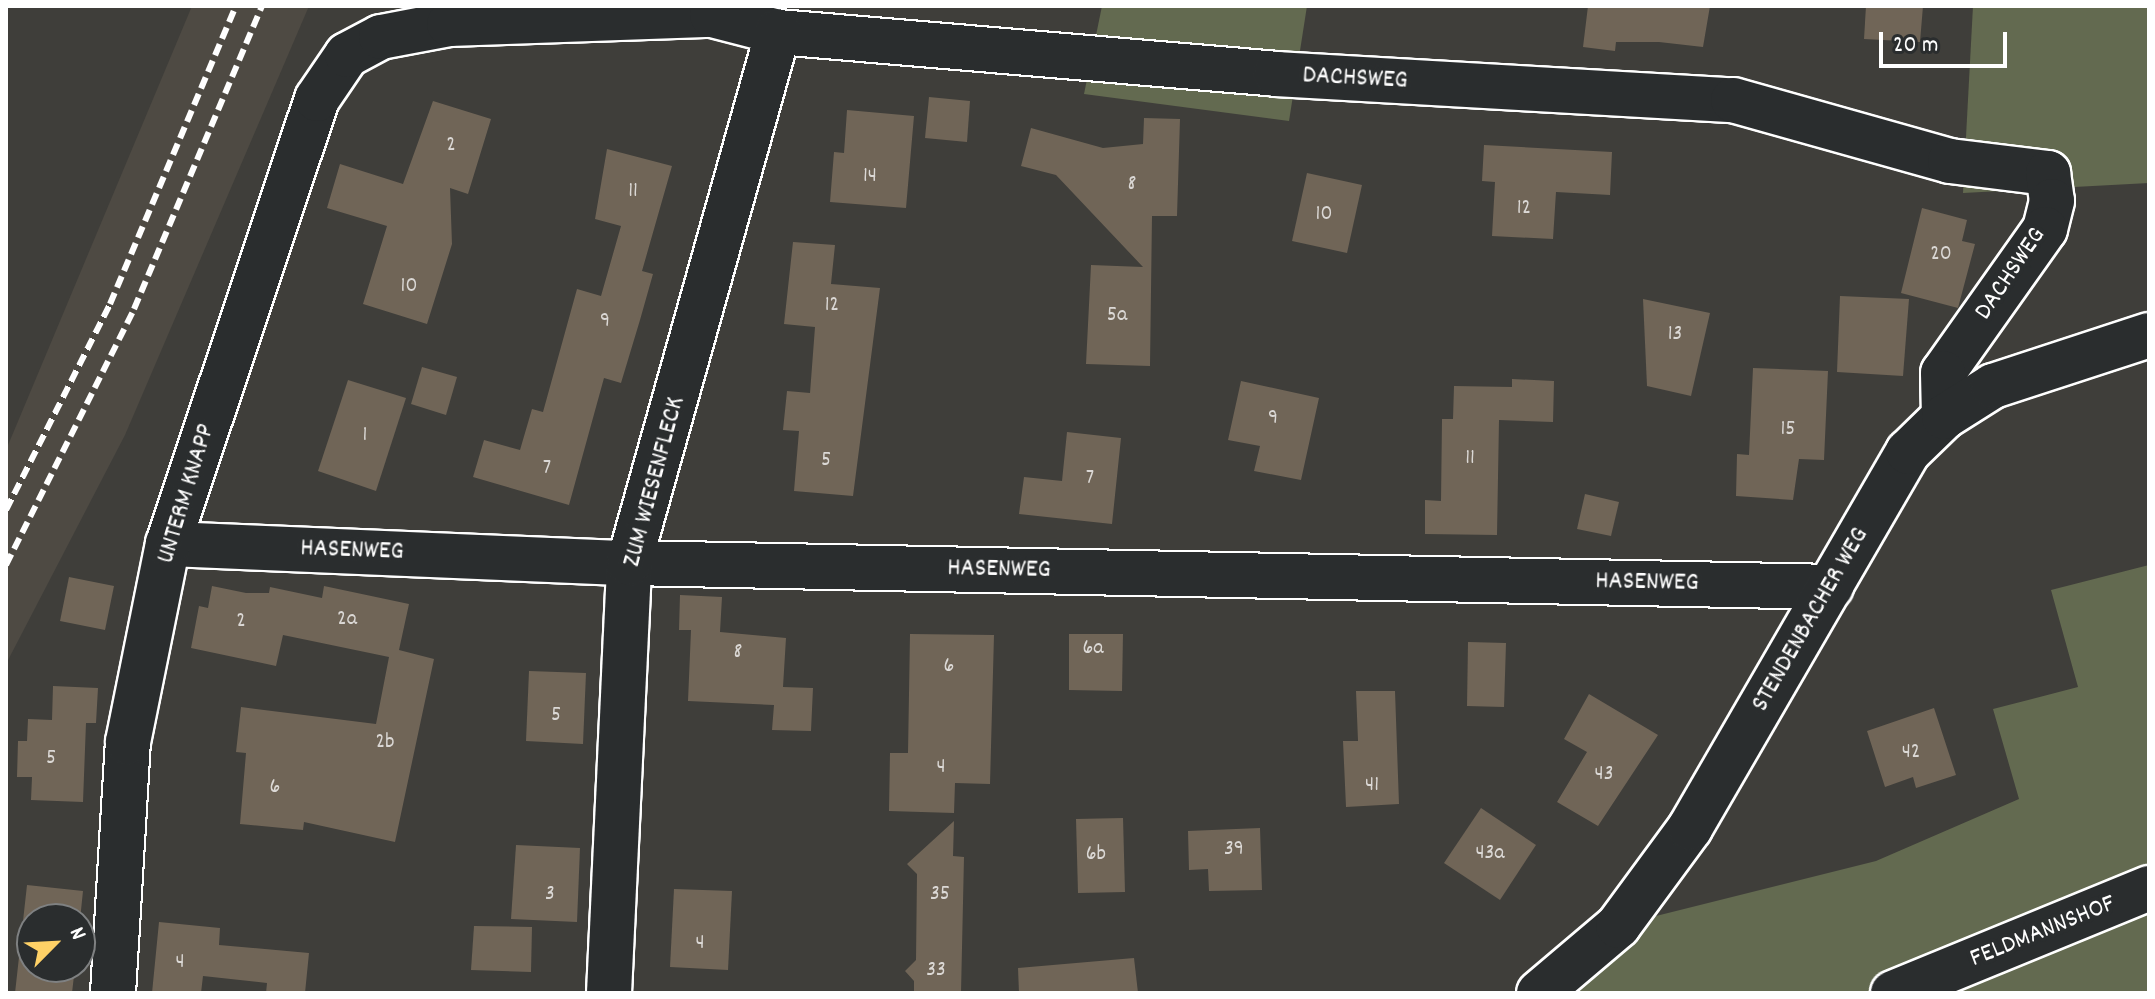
<!DOCTYPE html>
<style>
body{margin:0}
#map{position:relative;width:2155px;height:999px;overflow:hidden;background:#3f3e3a;font-family:Dekko,sans-serif}
div>[style]{position:absolute}
.built>*{inset:0;background:#4e4a43}
.green>*{inset:0;background:#636a50}
.building>*{inset:0;background:#706557}
.roads{filter:drop-shadow(2px 0 #fff) drop-shadow(-2px 0 #fff) drop-shadow(0 2px #fff) drop-shadow(0 -2px #fff)}
.minor>*{height:44px;margin:-22px;padding:0 22px;transform-origin:22px;border-radius:22px;background:#2a2d2e}
.rail>*{height:6px;margin-top:-3px;transform-origin:0;background:repeating-linear-gradient(90deg,#fff 0 12px,transparent 0 18px)}
span{translate:-50% -50%;white-space:nowrap;text-align:center;line-height:1.15;-webkit-text-stroke:8px #2a2d2e;paint-order:stroke}
.number-label{font-size:22px;color:#dbd8d5}
.number-label span{-webkit-text-stroke-width:0}
.street-label{font-size:26px;color:#fff}
.frame{position:absolute;inset:0;border:8px solid #fff;pointer-events:none}
.north{position:absolute;left:16px;top:903px;width:80px;height:80px;box-sizing:border-box;background:#2a2d2e;border:2px solid #7f8182;border-radius:50%;rotate:66deg;font-size:22px;font-weight:700;line-height:32px;text-align:center;color:#fff}
.north::after{content:'';display:block;margin:auto;width:28px;height:36px;background:#ffd166;clip-path:polygon(50% 0,100% 100%,50% 72%,0 100%)}
.scale{position:absolute;left:1879px;top:32px;width:128px;height:36px;box-sizing:border-box;border:4px solid #fff;border-top:0;padding-left:10px;font-size:24px;line-height:28px;white-space:nowrap;color:#fff;-webkit-text-stroke:6px #2a2d2e;paint-order:stroke}
</style>
<div id="map">
<div class="built">
<div style="clip-path:polygon(192px 6px,309px 6px,125px 435px,6px 664px,6px 450px)"></div>
</div>
<div class="green">
<div style="clip-path:polygon(1102px 6px,1307px 6px,1289px 121px,1084px 94px)"></div>
<div style="clip-path:polygon(1973px 6px,2149px 6px,2149px 183px,1963px 193px)"></div>
<div style="clip-path:polygon(2149px 565px,2149px 993px,1553px 993px,1572px 937px,1876px 861px,2019px 799px,1993px 709px,2078px 687px,2051px 590px)"></div>
</div>
<div class="building">
<div style="clip-path:polygon(1588px 6px,1710px 6px,1703px 47px,1659px 42px,1616px 42px,1615px 51px,1583px 47px)"></div>
<div style="clip-path:polygon(1866px 6px,1923px 6px,1920px 42px,1864px 39px)"></div>
<div style="clip-path:polygon(929px 97px,970px 101px,967px 142px,925px 138px)"></div>
<div style="clip-path:polygon(433px 101px,491px 119px,468px 194px,450px 188px,452px 244px,427px 324px,363px 304px,387px 226px,327px 208px,340px 164px,403px 184px)"></div>
<div style="clip-path:polygon(847px 110px,914px 116px,906px 208px,830px 202px,834px 152px,844px 153px)"></div>
<div style="clip-path:polygon(1144px 118px,1180px 119px,1177px 216px,1152px 216px,1150px 366px,1086px 364px,1091px 265px,1143px 267px,1056px 175px,1021px 166px,1031px 128px,1103px 148px,1143px 144px)"></div>
<div style="clip-path:polygon(1484px 145px,1612px 152px,1610px 195px,1556px 192px,1553px 239px,1492px 236px,1495px 182px,1482px 181px)"></div>
<div style="clip-path:polygon(607px 149px,672px 166px,642px 271px,653px 274px,640px 320px,621px 383px,604px 378px,569px 505px,473px 477px,484px 440px,520px 450px,532px 409px,543px 412px,577px 289px,601px 296px,621px 226px,595px 219px)"></div>
<div style="clip-path:polygon(1307px 173px,1362px 185px,1347px 253px,1292px 241px)"></div>
<div style="clip-path:polygon(1922px 208px,1967px 220px,1962px 241px,1975px 244px,1958px 308px,1901px 293px)"></div>
<div style="clip-path:polygon(793px 242px,835px 245px,831px 284px,880px 288px,853px 496px,794px 491px,799px 431px,783px 430px,787px 391px,810px 393px,815px 327px,784px 324px)"></div>
<div style="clip-path:polygon(1840px 296px,1909px 299px,1903px 376px,1837px 372px)"></div>
<div style="clip-path:polygon(1643px 299px,1710px 313px,1691px 396px,1647px 386px)"></div>
<div style="clip-path:polygon(422px 367px,457px 377px,446px 415px,411px 404px)"></div>
<div style="clip-path:polygon(1753px 368px,1828px 371px,1824px 460px,1799px 459px,1793px 500px,1736px 496px,1737px 454px,1749px 455px)"></div>
<div style="clip-path:polygon(1512px 379px,1554px 381px,1553px 422px,1499px 420px,1497px 535px,1425px 534px,1425px 500px,1441px 501px,1442px 419px,1453px 419px,1454px 386px,1512px 387px)"></div>
<div style="clip-path:polygon(348px 380px,406px 398px,376px 491px,318px 471px)"></div>
<div style="clip-path:polygon(1241px 381px,1319px 398px,1301px 480px,1254px 471px,1260px 446px,1228px 440px)"></div>
<div style="clip-path:polygon(1067px 432px,1121px 438px,1112px 524px,1019px 514px,1024px 477px,1062px 481px)"></div>
<div style="clip-path:polygon(1585px 494px,1619px 502px,1611px 536px,1577px 529px)"></div>
<div style="clip-path:polygon(69px 577px,114px 586px,105px 630px,60px 621px)"></div>
<div style="clip-path:polygon(212px 586px,246px 593px,269px 593px,270px 587px,322px 598px,324px 586px,409px 604px,399px 650px,434px 659px,395px 842px,304px 822px,303px 830px,240px 824px,246px 753px,236px 752px,241px 707px,376px 724px,389px 657px,283px 635px,276px 666px,191px 648px,199px 606px,208px 608px)"></div>
<div style="clip-path:polygon(680px 595px,722px 597px,720px 632px,786px 638px,783px 687px,813px 688px,811px 731px,772px 730px,774px 705px,688px 701px,691px 630px,679px 630px)"></div>
<div style="clip-path:polygon(910px 634px,994px 635px,990px 784px,955px 783px,954px 813px,889px 811px,890px 753px,908px 753px)"></div>
<div style="clip-path:polygon(1069px 634px,1123px 634px,1122px 691px,1069px 690px)"></div>
<div style="clip-path:polygon(1468px 642px,1506px 643px,1504px 707px,1467px 706px)"></div>
<div style="clip-path:polygon(529px 671px,586px 673px,583px 744px,526px 741px)"></div>
<div style="clip-path:polygon(53px 686px,98px 688px,96px 723px,86px 723px,83px 802px,31px 800px,32px 777px,17px 777px,18px 741px,27px 741px,28px 719px,52px 720px)"></div>
<div style="clip-path:polygon(1356px 691px,1395px 691px,1399px 804px,1346px 807px,1343px 741px,1358px 741px)"></div>
<div style="clip-path:polygon(1589px 694px,1658px 735px,1598px 826px,1557px 802px,1587px 752px,1564px 739px)"></div>
<div style="clip-path:polygon(1934px 708px,1956px 775px,1916px 788px,1913px 777px,1885px 787px,1867px 731px)"></div>
<div style="clip-path:polygon(1481px 808px,1536px 845px,1500px 900px,1444px 863px)"></div>
<div style="clip-path:polygon(1123px 818px,1125px 892px,1078px 893px,1076px 819px)"></div>
<div style="clip-path:polygon(954px 821px,953px 856px,964px 857px,961px 993px,914px 993px,914px 981px,905px 971px,916px 960px,917px 874px,907px 864px)"></div>
<div style="clip-path:polygon(1260px 828px,1262px 890px,1209px 891px,1208px 869px,1189px 870px,1188px 831px)"></div>
<div style="clip-path:polygon(516px 845px,580px 848px,577px 922px,511px 919px)"></div>
<div style="clip-path:polygon(27px 885px,83px 891px,80px 920px,32px 919px,32px 967px,75px 967px,72px 993px,15px 993px)"></div>
<div style="clip-path:polygon(674px 889px,732px 891px,728px 970px,670px 967px)"></div>
<div style="clip-path:polygon(159px 922px,220px 928px,219px 945px,309px 953px,305px 993px,266px 993px,267px 983px,203px 976px,201px 993px,152px 993px)"></div>
<div style="clip-path:polygon(474px 926px,532px 927px,531px 972px,471px 970px)"></div>
<div style="clip-path:polygon(1134px 958px,1138px 993px,1019px 993px,1018px 968px)"></div>
</div>
<div class="roads">
<div class="minor">
<div style="left:168px;top:544px;width:461px;rotate:2.4deg"></div>
<div style="left:629px;top:563px;width:1202px;rotate:1.14deg"></div>
<div style="left:113px;top:993px;width:251px;rotate:-86.6deg"></div>
<div style="left:128px;top:742px;width:202px;rotate:-78.6deg"></div>
<div style="left:168px;top:544px;width:469px;rotate:-71.5deg"></div>
<div style="left:317px;top:99px;width:53px;rotate:-55.7deg"></div>
<div style="left:347px;top:55px;width:38px;rotate:-28deg"></div>
<div style="left:381px;top:37px;width:69px;rotate:-10.8deg"></div>
<div style="left:449px;top:24px;width:263px;rotate:-2deg"></div>
<div style="left:712px;top:15px;width:68px;rotate:14.4deg"></div>
<div style="left:778px;top:32px;width:500px;rotate:4.8deg"></div>
<div style="left:1276px;top:74px;width:458px;rotate:3.3deg"></div>
<div style="left:1733px;top:100px;width:225px;rotate:15.7deg"></div>
<div style="left:1950px;top:161px;width:99px;rotate:7deg"></div>
<div style="left:2048px;top:173px;width:28px;rotate:82deg"></div>
<div style="left:2052px;top:201px;width:29px;rotate:104deg"></div>
<div style="left:2045px;top:229px;width:176px;rotate:125.3deg"></div>
<div style="left:1943px;top:373px;width:44px;rotate:88.7deg"></div>
<div style="left:609px;top:993px;width:430px;rotate:-87.3deg"></div>
<div style="left:629px;top:563px;width:552px;rotate:-74.33deg"></div>
<div style="left:1539px;top:993px;width:104px;rotate:-40.3deg"></div>
<div style="left:1618px;top:926px;width:122px;rotate:-53.7deg"></div>
<div style="left:1690px;top:828px;width:435px;rotate:-59.9deg"></div>
<div style="left:1908px;top:452px;width:50px;rotate:-44.2deg"></div>
<div style="left:1944px;top:417px;width:58px;rotate:-32.3deg"></div>
<div style="left:1993px;top:386px;width:164px;rotate:-18.1deg"></div>
<div style="left:1893px;top:993px;width:277px;rotate:-22.3deg"></div>
</div>
</div>
<div class="rail">
<div style="left:6px;top:510px;width:231px;rotate:-63.2deg"></div>
<div style="left:110px;top:304px;width:324px;rotate:-67.1deg"></div>
<div style="left:6px;top:565px;width:286px;rotate:-63.4deg"></div>
<div style="left:134px;top:309px;width:329px;rotate:-67.1deg"></div>
</div>
<div class="number-label">
<span style="left:451px;top:146px">2</span>
<span style="left:870px;top:177px">14</span>
<span style="left:1132px;top:185px">8</span>
<span style="left:633px;top:192px">11</span>
<span style="left:1524px;top:209px">12</span>
<span style="left:1324px;top:215px">10</span>
<span style="left:1941px;top:255px">20</span>
<span style="left:409px;top:287px">10</span>
<span style="left:832px;top:306px">12</span>
<span style="left:1117px;top:316px">5a</span>
<span style="left:605px;top:322px">9</span>
<span style="left:1675px;top:335px">13</span>
<span style="left:1273px;top:419px">9</span>
<span style="left:1788px;top:430px">15</span>
<span style="left:365px;top:436px">1</span>
<span style="left:1470px;top:459px">11</span>
<span style="left:826px;top:461px">5</span>
<span style="left:547px;top:469px">7</span>
<span style="left:1090px;top:479px">7</span>
<span style="left:347px;top:620px">2a</span>
<span style="left:241px;top:622px">2</span>
<span style="left:1093px;top:649px">6a</span>
<span style="left:738px;top:653px">8</span>
<span style="left:949px;top:667px">6</span>
<span style="left:556px;top:716px">5</span>
<span style="left:385px;top:743px">2b</span>
<span style="left:1911px;top:753px">42</span>
<span style="left:51px;top:759px">5</span>
<span style="left:941px;top:768px">4</span>
<span style="left:1604px;top:775px">43</span>
<span style="left:1372px;top:786px">41</span>
<span style="left:275px;top:788px">6</span>
<span style="left:1234px;top:850px">39</span>
<span style="left:1490px;top:854px">43a</span>
<span style="left:1096px;top:855px">6b</span>
<span style="left:550px;top:895px">3</span>
<span style="left:940px;top:895px">35</span>
<span style="left:700px;top:944px">4</span>
<span style="left:180px;top:963px">4</span>
<span style="left:936px;top:971px">33</span>
</div>
<div class="street-label">
<span style="left:1355px;top:79px;rotate:3deg">DACHSWEG</span>
<span style="left:2011px;top:274px;rotate:-56deg">DACHSWEG</span>
<span style="left:655px;top:482px;rotate:-75deg">ZUM WIESENFLECK</span>
<span style="left:187px;top:494px;rotate:-73deg">UNTERM KNAPP</span>
<span style="left:352px;top:551px;rotate:2deg">HASENWEG</span>
<span style="left:999px;top:570px;rotate:1deg">HASENWEG</span>
<span style="left:1647px;top:583px;rotate:1deg">HASENWEG</span>
<span style="left:1811px;top:620px;rotate:-60deg">STENDENBACHER WEG</span>
<span style="left:2043px;top:932px;rotate:-22deg">FELDMANNSHOF</span>
</div>
<div class="frame"></div>
<div class="north">N</div>
<div class="scale">20 m</div>
</div>
